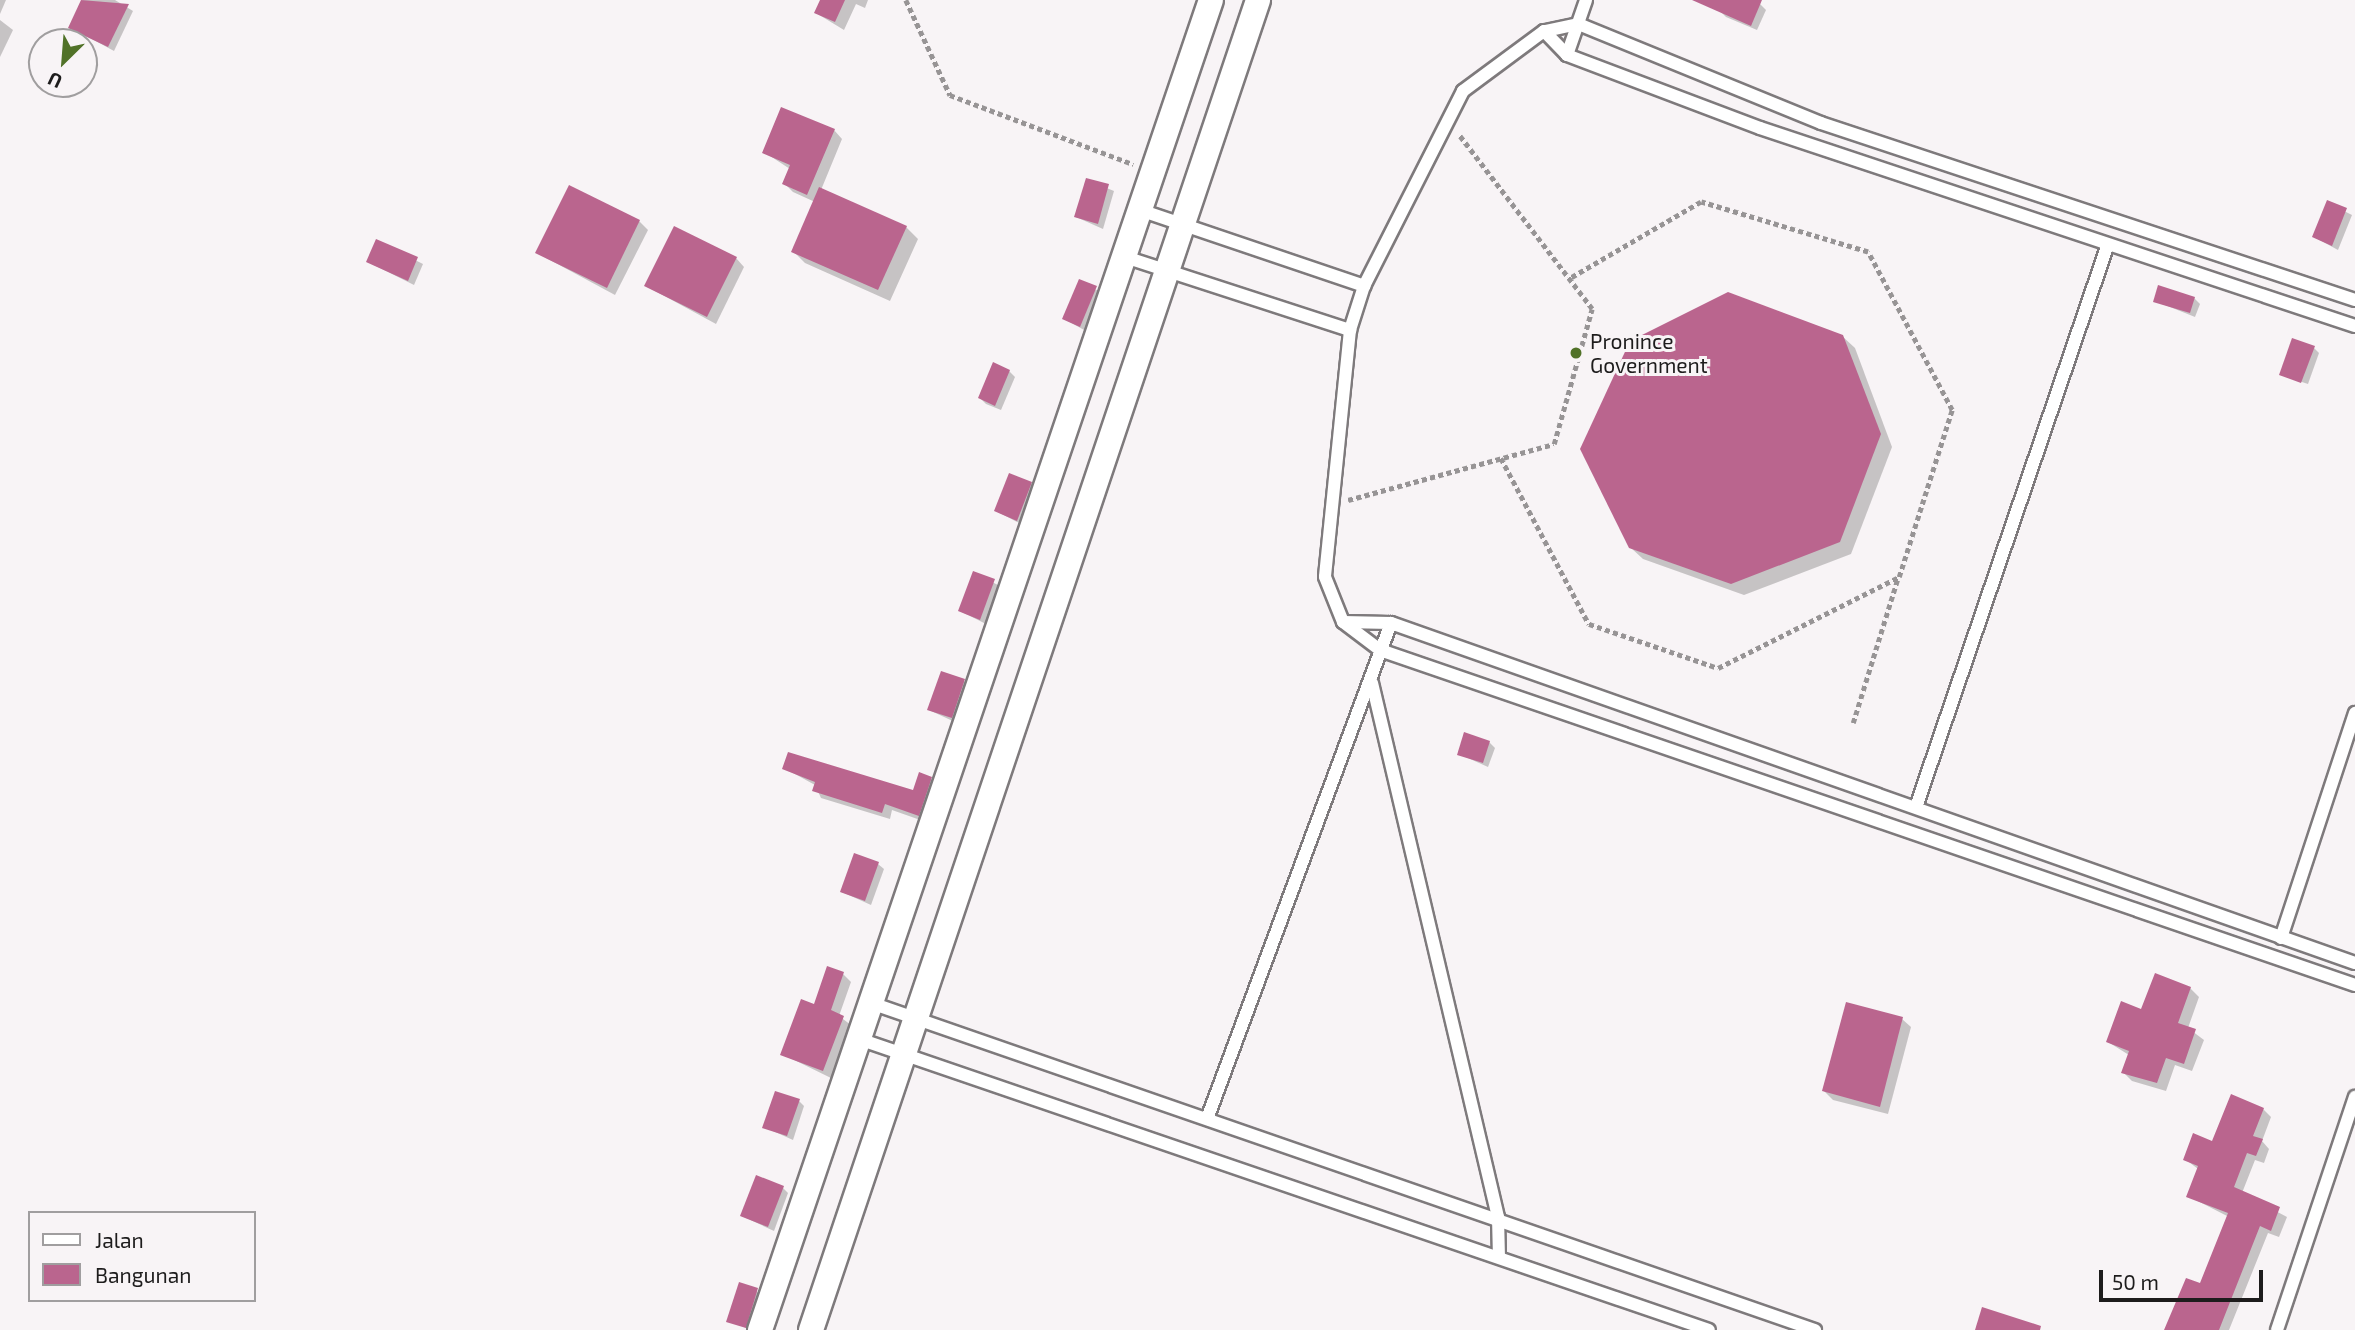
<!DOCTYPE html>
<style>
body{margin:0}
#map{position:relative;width:2355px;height:1330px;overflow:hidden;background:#f8f4f6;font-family:"Exo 2",sans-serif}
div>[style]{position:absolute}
.shadow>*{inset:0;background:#0003}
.building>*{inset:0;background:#ba658e}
.path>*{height:4.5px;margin-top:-2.25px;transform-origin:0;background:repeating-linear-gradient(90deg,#979495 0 5px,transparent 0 8.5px)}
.roads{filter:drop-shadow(2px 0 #7e7a7c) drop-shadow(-2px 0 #7e7a7c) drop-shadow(0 2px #7e7a7c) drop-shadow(0 -2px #7e7a7c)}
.lane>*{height:12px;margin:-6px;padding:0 6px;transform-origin:6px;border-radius:6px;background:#fff}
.street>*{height:24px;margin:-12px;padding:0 12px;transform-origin:12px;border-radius:12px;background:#fff}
.dots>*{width:19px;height:19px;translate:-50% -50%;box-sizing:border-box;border:4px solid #f8f4f6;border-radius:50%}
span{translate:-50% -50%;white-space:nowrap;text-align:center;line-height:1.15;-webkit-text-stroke:6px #f8f4f6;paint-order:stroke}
.poi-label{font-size:21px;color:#1d1c1c}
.left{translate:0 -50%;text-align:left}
.legend{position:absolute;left:28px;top:1211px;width:228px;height:91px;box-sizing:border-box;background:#f8f4f6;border:2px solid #a09e9f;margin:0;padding:9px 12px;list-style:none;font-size:21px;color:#1d1c1c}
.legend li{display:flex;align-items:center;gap:14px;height:35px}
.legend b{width:35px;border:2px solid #a09e9f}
.north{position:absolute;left:28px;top:28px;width:70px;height:70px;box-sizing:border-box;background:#f8f4f6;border:2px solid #a09e9f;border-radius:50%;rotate:205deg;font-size:19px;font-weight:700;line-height:28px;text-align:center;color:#1d1c1c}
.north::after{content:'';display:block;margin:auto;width:24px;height:32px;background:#517228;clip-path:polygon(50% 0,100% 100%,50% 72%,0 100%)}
.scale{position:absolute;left:2099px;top:1270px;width:164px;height:32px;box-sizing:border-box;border:4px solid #1d1c1c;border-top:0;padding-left:9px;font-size:21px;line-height:24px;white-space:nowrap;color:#1d1c1c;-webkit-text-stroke:5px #f8f4f6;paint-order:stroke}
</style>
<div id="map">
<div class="shadow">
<div style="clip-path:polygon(0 0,6px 0,0 14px)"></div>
<div style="clip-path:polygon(83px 0,115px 0,133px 11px,114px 51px,70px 27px)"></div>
<div style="clip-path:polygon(822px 0,868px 0,865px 8px,856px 4px,844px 30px,816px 13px)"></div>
<div style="clip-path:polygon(1725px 0,1760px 4px,1766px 10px,1757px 30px,1726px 17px,1720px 11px)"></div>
<div style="clip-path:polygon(0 20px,13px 30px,0 57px)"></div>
<div style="clip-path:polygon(834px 130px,842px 139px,821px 190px,906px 227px,918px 239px,890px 301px,805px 263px,793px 251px,815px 202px,793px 192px,784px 183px,790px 169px,764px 152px)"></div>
<div style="clip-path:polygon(1087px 180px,1114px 191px,1103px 229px,1076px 217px)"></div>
<div style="clip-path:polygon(2328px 203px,2352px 215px,2338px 250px,2314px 237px)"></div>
<div style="clip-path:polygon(639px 221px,648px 230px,615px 295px,537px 253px)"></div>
<div style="clip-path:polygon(377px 241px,423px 264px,414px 285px,368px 262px)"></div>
<div style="clip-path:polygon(736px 258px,744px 267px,716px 324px,646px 286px)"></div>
<div style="clip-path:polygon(1080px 281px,1102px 293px,1086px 331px,1064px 319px)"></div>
<div style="clip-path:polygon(2194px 298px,2200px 304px,2195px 317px,2155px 301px)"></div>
<div style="clip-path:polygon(1842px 336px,1855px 348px,1892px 447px,1851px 554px,1744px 595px,1643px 559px,1630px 547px)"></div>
<div style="clip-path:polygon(2314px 348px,2319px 353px,2308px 384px,2281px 375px)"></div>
<div style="clip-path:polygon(1009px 371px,1015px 377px,1001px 410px,986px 404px,980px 398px)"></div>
<div style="clip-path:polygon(1031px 483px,1037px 489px,1023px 525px,996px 511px)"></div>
<div style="clip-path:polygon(974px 573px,1000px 586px,986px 624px,960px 611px)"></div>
<div style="clip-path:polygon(964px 681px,970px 686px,957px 723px,929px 710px)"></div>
<div style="clip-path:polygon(1489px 742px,1495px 748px,1488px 767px,1459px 754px)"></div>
<div style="clip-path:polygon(784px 768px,914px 792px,931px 779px,938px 786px,926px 822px,892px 810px,890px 819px,821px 798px,815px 785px)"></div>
<div style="clip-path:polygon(878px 864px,884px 869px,871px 905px,842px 892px)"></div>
<div style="clip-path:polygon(843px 974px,851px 982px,839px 1016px,851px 1025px,831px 1078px,782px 1054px)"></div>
<div style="clip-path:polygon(2190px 988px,2199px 997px,2188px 1028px,2204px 1040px,2192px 1071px,2175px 1065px,2166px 1091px,2132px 1081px,2123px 1072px,2129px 1055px,2108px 1042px,2142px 1011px)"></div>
<div style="clip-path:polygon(1902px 1019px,1911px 1027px,1888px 1114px,1833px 1100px,1824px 1091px)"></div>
<div style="clip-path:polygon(799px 1101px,804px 1106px,793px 1140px,764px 1127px)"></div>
<div style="clip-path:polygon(2263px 1109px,2271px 1117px,2262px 1141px,2269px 1149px,2264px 1163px,2255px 1160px,2242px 1193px,2287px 1217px,2279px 1237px,2268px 1233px,2229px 1330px,2166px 1330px,2201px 1286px,2229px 1217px,2188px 1196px,2198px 1169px,2185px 1159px)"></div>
<div style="clip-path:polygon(783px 1188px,788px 1193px,774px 1231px,742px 1216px)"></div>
<div style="clip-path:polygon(740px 1284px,763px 1295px,752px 1330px,728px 1321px)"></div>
</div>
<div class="building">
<div style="clip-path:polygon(81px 0,129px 4px,108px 47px,68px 28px)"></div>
<div style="clip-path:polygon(820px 0,845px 0,835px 22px,814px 13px)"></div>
<div style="clip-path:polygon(1692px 0,1762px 0,1751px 26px)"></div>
<div style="clip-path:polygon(781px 107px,835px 129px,807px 195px,782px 184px,790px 165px,762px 153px)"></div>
<div style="clip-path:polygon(1086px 178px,1109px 184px,1098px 224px,1074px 217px)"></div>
<div style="clip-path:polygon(569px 185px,640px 220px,607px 288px,535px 253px)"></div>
<div style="clip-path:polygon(819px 187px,907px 226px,878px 290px,791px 252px)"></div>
<div style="clip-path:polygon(2327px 200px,2347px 208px,2332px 246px,2312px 237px)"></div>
<div style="clip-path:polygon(674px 226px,737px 257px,707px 317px,644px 286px)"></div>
<div style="clip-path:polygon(376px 239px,418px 257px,408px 281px,366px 262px)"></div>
<div style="clip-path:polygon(1079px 279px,1097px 286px,1080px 327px,1062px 319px)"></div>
<div style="clip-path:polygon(2158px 285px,2195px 297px,2190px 313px,2153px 302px)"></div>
<div style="clip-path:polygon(1728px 292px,1843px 335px,1881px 434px,1840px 542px,1731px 584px,1629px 548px,1580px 449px,1630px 341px)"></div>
<div style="clip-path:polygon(2292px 338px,2315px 346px,2301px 383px,2279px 375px)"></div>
<div style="clip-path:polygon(993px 362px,1010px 370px,995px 406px,978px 398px)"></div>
<div style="clip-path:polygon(1009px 473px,1032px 482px,1017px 521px,994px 511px)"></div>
<div style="clip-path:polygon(973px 571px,995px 579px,980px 620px,958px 611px)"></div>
<div style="clip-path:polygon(941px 671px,965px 679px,952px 718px,927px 710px)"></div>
<div style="clip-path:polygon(1464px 732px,1490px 741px,1483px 763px,1457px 755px)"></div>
<div style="clip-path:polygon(788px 752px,913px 790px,919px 772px,932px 777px,919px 816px,885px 804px,882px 813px,812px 791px,815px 782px,782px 769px)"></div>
<div style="clip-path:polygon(854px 853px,879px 862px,865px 901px,840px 892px)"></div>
<div style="clip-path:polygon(827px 966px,844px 972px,831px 1010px,844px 1016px,823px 1071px,780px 1055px,801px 999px,814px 1004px)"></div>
<div style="clip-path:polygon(2155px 973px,2191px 987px,2178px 1023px,2196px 1029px,2184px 1064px,2166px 1058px,2157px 1083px,2121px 1073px,2129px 1051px,2106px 1042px,2121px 1001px,2141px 1009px)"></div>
<div style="clip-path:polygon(1846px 1002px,1903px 1017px,1880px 1107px,1822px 1091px)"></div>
<div style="clip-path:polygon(775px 1091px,800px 1099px,787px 1136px,762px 1128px)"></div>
<div style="clip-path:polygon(2231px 1094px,2264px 1108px,2253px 1136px,2263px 1139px,2256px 1156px,2247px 1153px,2234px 1187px,2280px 1207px,2271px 1231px,2260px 1226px,2219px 1330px,2164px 1330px,2186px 1278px,2200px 1283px,2228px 1213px,2186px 1197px,2198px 1166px,2183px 1160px,2193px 1133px,2212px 1141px)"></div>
<div style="clip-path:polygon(756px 1175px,784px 1186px,768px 1227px,740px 1216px)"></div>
<div style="clip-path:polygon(739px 1282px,758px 1288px,746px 1328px,726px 1322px)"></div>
<div style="clip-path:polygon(1982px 1307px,2041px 1326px,2040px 1330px,1975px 1330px)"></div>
</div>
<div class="path">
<div style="left:906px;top:0;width:105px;rotate:65.1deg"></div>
<div style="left:950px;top:95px;width:196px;rotate:20.7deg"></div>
<div style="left:1501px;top:458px;width:188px;rotate:62.1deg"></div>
<div style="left:1589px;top:624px;width:136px;rotate:18.8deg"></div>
<div style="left:1718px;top:668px;width:203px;rotate:-26.7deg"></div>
<div style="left:1899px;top:577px;width:175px;rotate:-72.4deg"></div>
<div style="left:1952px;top:410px;width:179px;rotate:-118deg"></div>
<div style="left:1868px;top:252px;width:174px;rotate:-163.3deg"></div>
<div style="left:1701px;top:202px;width:153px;rotate:149.7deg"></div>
<div style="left:1348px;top:500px;width:213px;rotate:-15.2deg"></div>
<div style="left:1554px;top:444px;width:140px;rotate:-74.3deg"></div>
<div style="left:1592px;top:309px;width:219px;rotate:-127.4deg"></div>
<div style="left:1853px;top:723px;width:152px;rotate:-72.8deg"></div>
</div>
<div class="roads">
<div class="lane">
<div style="left:1544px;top:31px;width:33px;rotate:46deg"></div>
<div style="left:1567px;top:55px;width:206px;rotate:20.7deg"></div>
<div style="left:1760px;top:128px;width:627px;rotate:18.41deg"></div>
<div style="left:1567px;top:55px;width:58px;rotate:-70.9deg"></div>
<div style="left:1140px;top:210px;width:237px;rotate:18.7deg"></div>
<div style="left:1125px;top:257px;width:237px;rotate:18deg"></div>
<div style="left:2355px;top:300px;width:563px;rotate:-161.66deg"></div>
<div style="left:1821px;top:123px;width:262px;rotate:-157.8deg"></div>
<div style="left:1578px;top:24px;width:35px;rotate:168deg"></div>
<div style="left:1544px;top:31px;width:101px;rotate:143.5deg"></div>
<div style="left:1463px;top:91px;width:219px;rotate:116.9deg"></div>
<div style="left:1364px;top:286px;width:46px;rotate:107.7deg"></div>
<div style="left:1350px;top:330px;width:248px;rotate:95.8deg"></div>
<div style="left:1325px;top:577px;width:48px;rotate:68.2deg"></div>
<div style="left:1343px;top:622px;width:46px;rotate:37.1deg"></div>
<div style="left:1380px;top:650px;width:1031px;rotate:18.96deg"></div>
<div style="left:1343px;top:622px;width:48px;rotate:1.2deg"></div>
<div style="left:1391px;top:623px;width:1022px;rotate:19.43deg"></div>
<div style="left:1372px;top:683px;width:549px;rotate:76.72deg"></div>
<div style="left:1498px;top:1217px;width:40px;rotate:88.6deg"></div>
<div style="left:1916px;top:807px;width:592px;rotate:-71.17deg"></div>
<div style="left:2281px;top:938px;width:237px;rotate:-71.8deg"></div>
<div style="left:874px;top:1004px;width:996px;rotate:19.11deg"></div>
<div style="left:862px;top:1040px;width:895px;rotate:18.9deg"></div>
<div style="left:1207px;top:1119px;width:529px;rotate:-69.65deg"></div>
<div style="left:2277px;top:1330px;width:246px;rotate:-71.5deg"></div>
</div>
<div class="street">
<div style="left:760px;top:1330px;width:1404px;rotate:-71.27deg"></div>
<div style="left:811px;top:1330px;width:1403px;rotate:-71.42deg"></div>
</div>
</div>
<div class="dots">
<div style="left:1576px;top:353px;background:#517228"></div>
</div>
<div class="poi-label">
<span class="left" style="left:1590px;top:353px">Pronince<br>Government</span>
</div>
<ul class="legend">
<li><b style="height:9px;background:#fff"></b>Jalan</li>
<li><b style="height:19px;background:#ba658e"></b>Bangunan</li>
</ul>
<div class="north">U</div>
<div class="scale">50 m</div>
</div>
